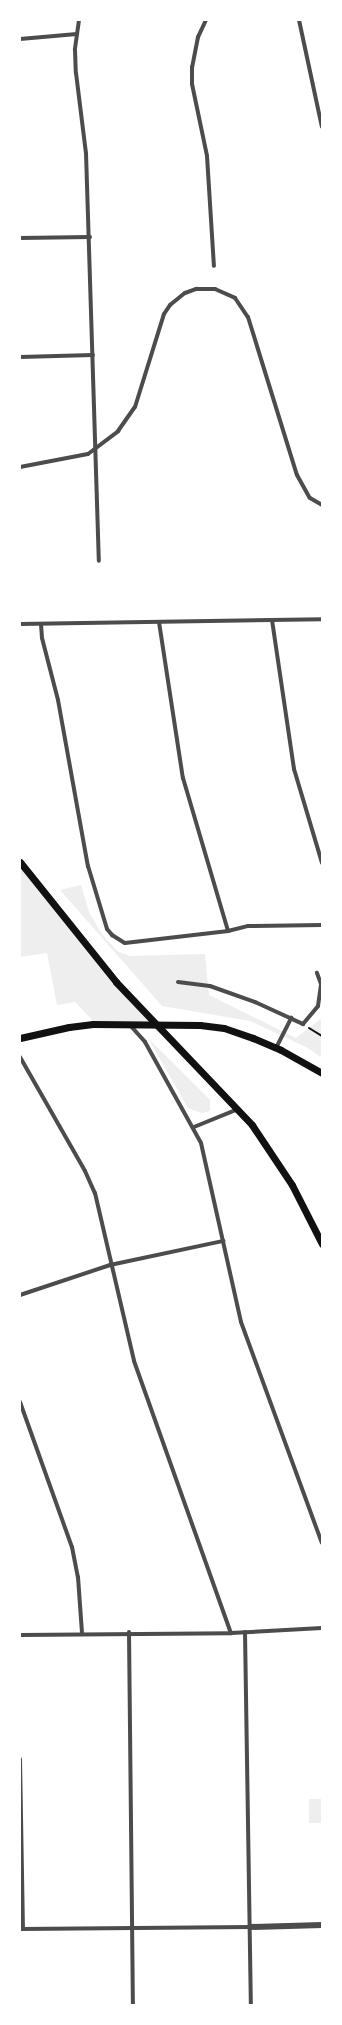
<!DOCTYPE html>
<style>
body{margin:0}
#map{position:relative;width:342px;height:2025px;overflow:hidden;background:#fff;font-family:Overpass,sans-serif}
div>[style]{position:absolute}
.green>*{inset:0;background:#eee}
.path>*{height:2px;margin:-1px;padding:0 1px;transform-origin:1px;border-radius:1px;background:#111}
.minor>*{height:4px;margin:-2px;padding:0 2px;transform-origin:2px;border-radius:2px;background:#4c4c4c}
.tertiary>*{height:5.5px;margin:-2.75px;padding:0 2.75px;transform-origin:2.75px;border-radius:2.75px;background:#4c4c4c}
.primary>*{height:7px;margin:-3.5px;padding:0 3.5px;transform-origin:3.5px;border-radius:3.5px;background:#111}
span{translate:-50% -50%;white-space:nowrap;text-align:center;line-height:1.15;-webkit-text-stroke:4px #fff;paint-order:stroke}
.frame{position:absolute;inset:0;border:21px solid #fff;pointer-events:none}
</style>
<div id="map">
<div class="green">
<div style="clip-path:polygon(20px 862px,51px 903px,157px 1024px,96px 1024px,75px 1002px,57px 1005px,47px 953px,20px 957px)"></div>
<div style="clip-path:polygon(81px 885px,89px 912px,102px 934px,117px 951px,130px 956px,205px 954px,209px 995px,296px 1038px,322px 1018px,322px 1058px,308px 1048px,250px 1021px,162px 1006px,60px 890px)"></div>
<div style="clip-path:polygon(148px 1038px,210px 1100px,210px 1111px,201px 1113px,188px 1108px)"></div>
<div style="clip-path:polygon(309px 1799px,322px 1799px,322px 1823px,309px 1823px)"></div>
</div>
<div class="path">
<div style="left:309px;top:1028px;width:15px;rotate:32deg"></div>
</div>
<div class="minor">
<div style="left:79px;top:20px;width:30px;rotate:98deg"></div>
<div style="left:75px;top:50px;width:23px;rotate:88deg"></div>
<div style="left:76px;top:73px;width:81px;rotate:82.9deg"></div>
<div style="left:86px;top:153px;width:408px;rotate:88.2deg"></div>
<div style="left:206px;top:20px;width:19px;rotate:115deg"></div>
<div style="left:198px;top:37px;width:31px;rotate:101deg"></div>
<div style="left:192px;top:67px;width:17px;rotate:90deg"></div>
<div style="left:192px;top:84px;width:74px;rotate:78.2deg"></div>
<div style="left:207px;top:156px;width:110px;rotate:86.4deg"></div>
<div style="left:299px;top:20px;width:109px;rotate:77.9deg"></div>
<div style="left:20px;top:39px;width:57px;rotate:-5deg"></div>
<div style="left:20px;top:238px;width:70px;rotate:-0.8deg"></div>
<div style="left:20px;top:357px;width:73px;rotate:-1.6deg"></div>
<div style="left:20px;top:467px;width:69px;rotate:-10.8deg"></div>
<div style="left:88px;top:454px;width:38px;rotate:-37deg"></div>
<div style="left:118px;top:431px;width:29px;rotate:-55deg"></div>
<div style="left:135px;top:407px;width:97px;rotate:-72.7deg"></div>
<div style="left:164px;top:314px;width:11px;rotate:-56deg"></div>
<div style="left:170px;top:305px;width:19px;rotate:-39deg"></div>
<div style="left:185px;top:293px;width:12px;rotate:-20deg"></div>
<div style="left:196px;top:289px;width:19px"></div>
<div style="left:215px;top:289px;width:22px;rotate:24deg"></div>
<div style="left:235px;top:298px;width:23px;rotate:56deg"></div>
<div style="left:248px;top:317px;width:165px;rotate:72.8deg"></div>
<div style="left:297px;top:475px;width:26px;rotate:61deg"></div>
<div style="left:310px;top:498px;width:14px;rotate:30deg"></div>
<div style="left:272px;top:620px;width:151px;rotate:81.6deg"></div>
<div style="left:294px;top:769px;width:98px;rotate:73.4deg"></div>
<div style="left:159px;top:622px;width:158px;rotate:81.3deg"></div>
<div style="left:183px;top:778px;width:159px;rotate:73.6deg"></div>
<div style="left:20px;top:624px;width:302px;rotate:-0.9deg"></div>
<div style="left:41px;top:624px;width:14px;rotate:86deg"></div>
<div style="left:42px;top:638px;width:64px;rotate:75.5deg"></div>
<div style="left:58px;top:700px;width:169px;rotate:79.8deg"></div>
<div style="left:88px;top:866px;width:66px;rotate:73.2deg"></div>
<div style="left:107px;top:929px;width:8px;rotate:50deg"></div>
<div style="left:112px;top:935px;width:15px;rotate:32deg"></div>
<div style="left:125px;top:943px;width:104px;rotate:-6.6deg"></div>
<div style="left:228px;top:931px;width:21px;rotate:-14deg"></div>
<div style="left:248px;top:926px;width:74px;rotate:-0.8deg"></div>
<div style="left:178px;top:982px;width:32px;rotate:7deg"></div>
<div style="left:210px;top:986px;width:48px;rotate:19.6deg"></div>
<div style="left:255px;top:1002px;width:53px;rotate:24.6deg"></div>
<div style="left:303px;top:1024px;width:23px;rotate:-50deg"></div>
<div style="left:318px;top:1006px;width:22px;rotate:-82deg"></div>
<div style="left:321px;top:984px;width:12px;rotate:-110deg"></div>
<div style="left:129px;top:1024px;width:24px;rotate:48deg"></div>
<div style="left:145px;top:1042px;width:115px;rotate:61deg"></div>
<div style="left:201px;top:1143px;width:183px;rotate:77.4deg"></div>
<div style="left:241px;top:1322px;width:235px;rotate:69.9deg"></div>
<div style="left:276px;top:1048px;width:34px;rotate:-63deg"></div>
<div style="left:20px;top:1057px;width:131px;rotate:60.3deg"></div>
<div style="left:85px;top:1171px;width:24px;rotate:66deg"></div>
<div style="left:95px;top:1193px;width:172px;rotate:76.9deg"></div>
<div style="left:134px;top:1361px;width:289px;rotate:70.4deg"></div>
<div style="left:194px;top:1127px;width:48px;rotate:-22.2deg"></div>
<div style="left:20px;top:1295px;width:95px;rotate:-18.4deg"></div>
<div style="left:110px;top:1265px;width:116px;rotate:-12deg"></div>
<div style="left:20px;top:1402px;width:154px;rotate:70.3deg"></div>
<div style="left:72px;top:1547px;width:31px;rotate:79deg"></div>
<div style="left:78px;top:1577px;width:56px;rotate:85.9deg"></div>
<div style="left:129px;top:1632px;width:373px;rotate:89.4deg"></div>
<div style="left:245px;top:1632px;width:373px;rotate:89.1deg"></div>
<div style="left:20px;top:1635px;width:211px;rotate:-0.5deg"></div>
<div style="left:231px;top:1633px;width:91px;rotate:-3.1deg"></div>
<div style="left:20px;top:1759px;width:170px;rotate:89deg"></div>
<div style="left:20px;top:1929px;width:231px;rotate:-0.5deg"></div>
</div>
<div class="tertiary">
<div style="left:251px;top:1927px;width:71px;rotate:-1.6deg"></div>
</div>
<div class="primary">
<div style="left:20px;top:862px;width:154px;rotate:51.3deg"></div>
<div style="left:116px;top:982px;width:197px;rotate:46.4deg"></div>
<div style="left:252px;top:1125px;width:72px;rotate:56.3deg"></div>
<div style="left:292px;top:1185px;width:66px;rotate:63deg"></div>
<div style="left:20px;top:1038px;width:50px;rotate:-12.7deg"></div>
<div style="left:69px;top:1027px;width:24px;rotate:-7deg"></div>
<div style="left:93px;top:1024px;width:107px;rotate:0.5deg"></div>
<div style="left:200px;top:1025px;width:24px;rotate:7deg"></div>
<div style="left:224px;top:1028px;width:31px;rotate:19deg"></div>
<div style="left:253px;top:1038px;width:30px;rotate:23deg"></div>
<div style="left:281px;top:1050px;width:47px;rotate:29.3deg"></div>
</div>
<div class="frame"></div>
</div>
